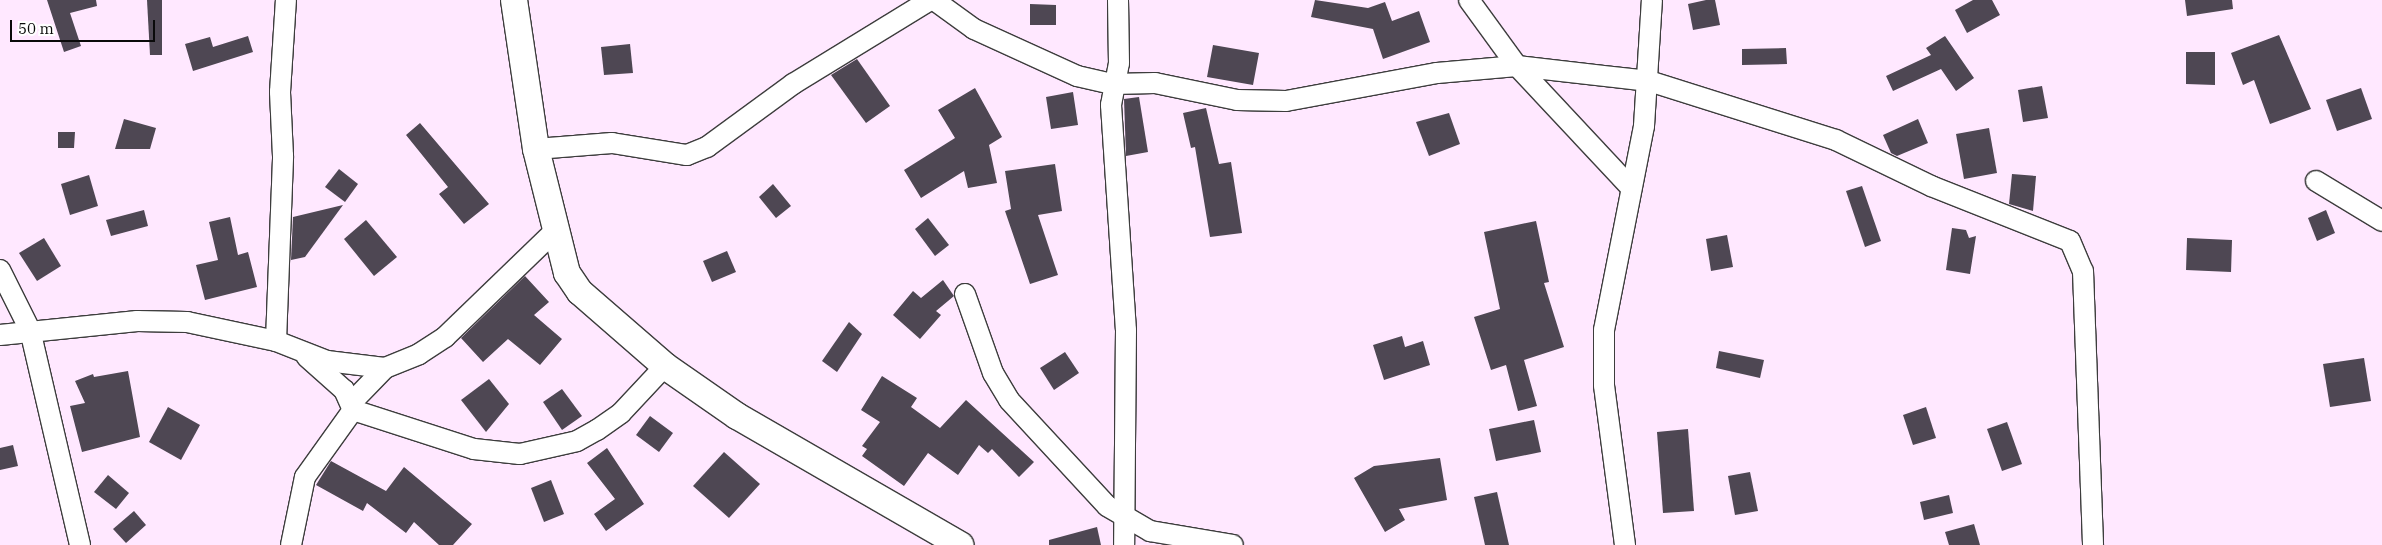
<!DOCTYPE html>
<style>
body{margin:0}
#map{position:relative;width:2382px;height:545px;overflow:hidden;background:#ffe8ff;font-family:"IBM Plex Serif",serif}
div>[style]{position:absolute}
.building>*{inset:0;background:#4e4753}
.roads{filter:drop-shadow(1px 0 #3d3d3d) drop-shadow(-1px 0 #3d3d3d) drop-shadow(0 1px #3d3d3d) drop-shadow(0 -1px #3d3d3d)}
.minor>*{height:20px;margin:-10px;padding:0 10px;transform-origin:10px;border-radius:10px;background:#fff}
.tertiary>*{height:26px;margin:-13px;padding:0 13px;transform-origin:13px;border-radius:13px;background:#fff}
span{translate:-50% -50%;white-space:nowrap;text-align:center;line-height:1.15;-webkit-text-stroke:5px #fff;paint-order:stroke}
.scale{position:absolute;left:10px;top:20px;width:145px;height:22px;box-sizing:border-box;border:2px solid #0a0a0a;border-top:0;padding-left:6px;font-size:15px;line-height:18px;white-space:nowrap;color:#0a0a0a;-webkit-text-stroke:4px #fff;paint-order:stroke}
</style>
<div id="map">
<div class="building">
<div style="clip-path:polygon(47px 0,96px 0,97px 6px,70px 13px,81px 46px,64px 52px)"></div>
<div style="clip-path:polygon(147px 0,162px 0,162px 55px,150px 55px)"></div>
<div style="clip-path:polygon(1315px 0,1368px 8px,1385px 2px,1392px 21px,1419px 11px,1430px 42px,1383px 59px,1373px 29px,1311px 17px)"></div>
<div style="clip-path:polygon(1706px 0,1715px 0,1720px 25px,1693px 30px,1688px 4px)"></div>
<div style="clip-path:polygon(1973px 0,1992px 0,2000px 15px,1967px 33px,1955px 10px)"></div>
<div style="clip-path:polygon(2185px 0,2232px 0,2233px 9px,2187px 16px)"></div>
<div style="clip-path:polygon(1030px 4px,1056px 5px,1056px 25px,1030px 25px)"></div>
<div style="clip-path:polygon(2279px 35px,2311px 109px,2270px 124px,2254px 80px,2243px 85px,2231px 53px)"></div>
<div style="clip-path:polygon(248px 36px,253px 52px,193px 71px,185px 44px,210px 37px,213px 47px)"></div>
<div style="clip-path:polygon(1945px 36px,1974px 78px,1956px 91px,1941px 69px,1893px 91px,1886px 76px,1931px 55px,1926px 48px)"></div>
<div style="clip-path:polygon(630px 44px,633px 73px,604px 75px,601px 47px)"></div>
<div style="clip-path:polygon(1213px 45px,1259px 53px,1253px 85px,1207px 77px)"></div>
<div style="clip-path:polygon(1786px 48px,1787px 64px,1742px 65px,1742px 49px)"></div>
<div style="clip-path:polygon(2186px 52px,2215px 52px,2215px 85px,2186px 84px)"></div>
<div style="clip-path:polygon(857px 59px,890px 106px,866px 123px,831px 75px)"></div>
<div style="clip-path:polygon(2042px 86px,2048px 118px,2023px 122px,2018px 90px)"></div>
<div style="clip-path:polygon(975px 88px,1002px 137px,989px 145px,997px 183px,968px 188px,964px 171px,921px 198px,904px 170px,955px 138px,938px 110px)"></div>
<div style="clip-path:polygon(2361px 88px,2372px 119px,2337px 131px,2326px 100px)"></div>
<div style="clip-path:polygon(1073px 92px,1078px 125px,1051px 129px,1046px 97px)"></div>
<div style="clip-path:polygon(1139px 97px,1148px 152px,1126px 156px,1124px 99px)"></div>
<div style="clip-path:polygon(1206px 108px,1219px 164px,1231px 162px,1242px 233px,1210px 237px,1195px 147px,1191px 148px,1183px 113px)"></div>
<div style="clip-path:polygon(1449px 113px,1460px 144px,1429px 156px,1416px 122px)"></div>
<div style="clip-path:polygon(124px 119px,156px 128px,150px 149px,115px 149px)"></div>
<div style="clip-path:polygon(1918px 119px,1928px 143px,1897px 156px,1891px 153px,1883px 135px)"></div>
<div style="clip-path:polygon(420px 123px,489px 204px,464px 224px,439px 194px,448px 187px,406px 135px)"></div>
<div style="clip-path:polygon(1989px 128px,1997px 173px,1964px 179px,1956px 134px)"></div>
<div style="clip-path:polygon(58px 132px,75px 132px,74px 148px,58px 148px)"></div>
<div style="clip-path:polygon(1055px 164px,1062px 211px,1038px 215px,1058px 275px,1030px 284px,1005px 211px,1011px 209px,1005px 171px)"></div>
<div style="clip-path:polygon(339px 169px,358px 184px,345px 202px,325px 187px)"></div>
<div style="clip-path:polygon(2012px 174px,2036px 176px,2033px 211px,2009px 204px)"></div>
<div style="clip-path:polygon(89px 175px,98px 206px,70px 215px,61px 184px)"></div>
<div style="clip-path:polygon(773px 184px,791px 206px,776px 218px,759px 197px)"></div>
<div style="clip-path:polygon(1862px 186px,1881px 241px,1865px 247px,1846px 191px)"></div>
<div style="clip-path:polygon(343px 205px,305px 257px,291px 260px,293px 217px)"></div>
<div style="clip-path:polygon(144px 210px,148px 226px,111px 236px,106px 220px)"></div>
<div style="clip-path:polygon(2326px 210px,2335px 233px,2317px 241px,2308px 218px)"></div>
<div style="clip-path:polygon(230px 217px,238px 255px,248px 252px,257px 287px,205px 300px,196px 265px,218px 260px,209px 222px)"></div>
<div style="clip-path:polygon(928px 218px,949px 245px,935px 256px,915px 229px)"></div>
<div style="clip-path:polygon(366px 220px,397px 257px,374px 276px,344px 239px)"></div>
<div style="clip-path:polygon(1536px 221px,1549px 282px,1544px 283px,1564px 347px,1524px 360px,1537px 406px,1518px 411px,1506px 365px,1491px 370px,1474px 317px,1500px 309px,1484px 232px)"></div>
<div style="clip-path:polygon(1952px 228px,1966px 230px,1969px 238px,1976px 236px,1970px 274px,1946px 270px)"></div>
<div style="clip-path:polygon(1727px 235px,1733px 267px,1711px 271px,1706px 239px)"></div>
<div style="clip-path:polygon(44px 238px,61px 266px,37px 281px,19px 253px)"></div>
<div style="clip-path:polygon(2187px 238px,2232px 240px,2231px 272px,2186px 270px)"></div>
<div style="clip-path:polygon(727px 251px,736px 272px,712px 282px,703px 261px)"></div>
<div style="clip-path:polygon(525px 276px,549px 302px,534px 315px,562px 339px,540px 365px,508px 339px,483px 362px,461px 338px)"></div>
<div style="clip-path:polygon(943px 280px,954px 296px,936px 311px,941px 315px,920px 339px,893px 315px,913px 291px,921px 298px)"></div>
<div style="clip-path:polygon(849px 322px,862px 334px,837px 372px,822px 361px)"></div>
<div style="clip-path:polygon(1402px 336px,1405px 347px,1423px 341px,1430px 365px,1384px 380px,1373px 345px)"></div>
<div style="clip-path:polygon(1719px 351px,1764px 360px,1760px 378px,1716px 368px)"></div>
<div style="clip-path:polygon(1065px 352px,1079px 373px,1054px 390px,1040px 368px)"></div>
<div style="clip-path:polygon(2364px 358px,2371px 401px,2330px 407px,2323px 364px)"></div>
<div style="clip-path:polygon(128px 371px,140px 437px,82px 452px,70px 406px,85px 403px,75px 381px,93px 374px,94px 377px)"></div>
<div style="clip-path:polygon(882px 376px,917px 398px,911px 407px,940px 428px,966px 400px,1034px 462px,1019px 477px,992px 449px,988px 453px,979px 445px,958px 475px,928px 453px,904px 486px,862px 456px,867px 449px,862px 446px,880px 422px,861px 410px)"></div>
<div style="clip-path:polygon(489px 379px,509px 404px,486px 432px,461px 400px)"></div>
<div style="clip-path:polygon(562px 389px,582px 416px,562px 430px,543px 402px)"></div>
<div style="clip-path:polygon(168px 407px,200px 425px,181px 460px,149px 442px)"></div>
<div style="clip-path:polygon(1926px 407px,1936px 438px,1913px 445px,1903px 415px)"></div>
<div style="clip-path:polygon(650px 416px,673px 433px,659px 452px,636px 435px)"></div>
<div style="clip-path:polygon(1534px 420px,1541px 452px,1496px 461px,1489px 429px)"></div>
<div style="clip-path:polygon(2007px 422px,2022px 464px,2002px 471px,1987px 429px)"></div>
<div style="clip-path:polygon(1688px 429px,1694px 511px,1663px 513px,1657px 432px)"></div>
<div style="clip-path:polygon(13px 445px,18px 466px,0 470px,0 448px)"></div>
<div style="clip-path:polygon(607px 448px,644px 504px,606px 531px,594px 514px,615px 499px,587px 463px)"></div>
<div style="clip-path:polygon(724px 452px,760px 484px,729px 518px,693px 486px)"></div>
<div style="clip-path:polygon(1440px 458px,1447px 500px,1399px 509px,1405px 520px,1385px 532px,1354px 478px,1374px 466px)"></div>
<div style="clip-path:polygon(331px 461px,386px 491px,404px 467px,472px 524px,453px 545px,439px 545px,414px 522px,406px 533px,367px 503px,363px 511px,316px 485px)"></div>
<div style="clip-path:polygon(1750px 472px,1758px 511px,1735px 515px,1728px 476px)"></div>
<div style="clip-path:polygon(108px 475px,129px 493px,116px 509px,94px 492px)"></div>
<div style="clip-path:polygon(551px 480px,564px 514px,544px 522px,531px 488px)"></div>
<div style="clip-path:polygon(1497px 492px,1509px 545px,1485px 545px,1474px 497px)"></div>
<div style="clip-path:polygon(1949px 495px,1953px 513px,1924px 520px,1920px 502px)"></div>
<div style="clip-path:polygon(134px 511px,146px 525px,126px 543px,113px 529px)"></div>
<div style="clip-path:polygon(1974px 524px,1980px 545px,1949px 545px,1945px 532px)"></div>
<div style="clip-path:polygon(1097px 527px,1101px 545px,1049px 545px,1049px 540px)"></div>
</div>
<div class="roads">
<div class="minor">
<div style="left:934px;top:0;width:49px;rotate:35.9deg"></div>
<div style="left:974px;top:29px;width:113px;rotate:24.5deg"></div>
<div style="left:1077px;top:76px;width:37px;rotate:13deg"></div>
<div style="left:1113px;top:84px;width:42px;rotate:-1.4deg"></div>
<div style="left:1155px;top:83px;width:84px;rotate:11.7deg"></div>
<div style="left:1237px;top:100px;width:49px;rotate:1.2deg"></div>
<div style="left:1286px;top:101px;width:154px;rotate:-10.5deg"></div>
<div style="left:1437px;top:73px;width:80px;rotate:-5deg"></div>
<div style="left:1517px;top:66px;width:133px;rotate:6.5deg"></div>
<div style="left:1649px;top:81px;width:196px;rotate:17.5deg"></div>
<div style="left:1836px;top:140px;width:106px;rotate:25.8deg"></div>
<div style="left:1931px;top:186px;width:149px;rotate:21.6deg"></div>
<div style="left:2070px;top:241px;width:33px;rotate:67deg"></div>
<div style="left:2083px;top:271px;width:274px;rotate:87.9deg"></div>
<div style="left:1118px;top:0;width:63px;rotate:89.1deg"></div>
<div style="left:1119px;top:63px;width:43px;rotate:100.8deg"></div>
<div style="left:1111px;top:105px;width:225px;rotate:86.2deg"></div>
<div style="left:1126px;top:330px;width:215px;rotate:90.5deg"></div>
<div style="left:1469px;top:0;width:82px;rotate:54deg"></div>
<div style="left:1517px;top:66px;width:167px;rotate:46.9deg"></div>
<div style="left:536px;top:149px;width:76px;rotate:-4.5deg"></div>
<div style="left:612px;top:143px;width:76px;rotate:9.1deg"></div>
<div style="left:687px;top:155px;width:22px;rotate:-22deg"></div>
<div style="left:707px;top:147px;width:107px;rotate:-36.2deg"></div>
<div style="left:793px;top:84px;width:161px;rotate:-31.5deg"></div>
<div style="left:2316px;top:181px;width:77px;rotate:31.2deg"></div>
<div style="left:0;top:270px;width:67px;rotate:63.4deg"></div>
<div style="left:30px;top:330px;width:221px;rotate:76.9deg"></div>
<div style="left:965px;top:294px;width:84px;rotate:70.5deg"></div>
<div style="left:993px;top:373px;width:31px;rotate:59deg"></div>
<div style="left:1009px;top:400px;width:144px;rotate:47.2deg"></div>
<div style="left:1107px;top:506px;width:50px;rotate:30.2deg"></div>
<div style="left:1150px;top:531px;width:84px;rotate:9.6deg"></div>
<div style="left:0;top:335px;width:138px;rotate:-5.8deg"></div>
<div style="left:137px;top:321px;width:50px;rotate:1.1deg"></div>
<div style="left:187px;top:322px;width:91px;rotate:12.1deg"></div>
<div style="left:276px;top:341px;width:55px;rotate:21.4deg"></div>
<div style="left:327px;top:361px;width:58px;rotate:6.9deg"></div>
<div style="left:385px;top:368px;width:37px;rotate:-22deg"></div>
<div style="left:419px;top:354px;width:31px;rotate:-33deg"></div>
<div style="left:445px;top:337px;width:156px;rotate:-44deg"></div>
<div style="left:276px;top:341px;width:185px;rotate:-87.8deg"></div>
<div style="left:283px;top:156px;width:64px;rotate:-92.7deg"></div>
<div style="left:280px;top:92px;width:92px;rotate:-86.3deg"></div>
<div style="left:353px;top:401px;width:46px;rotate:-45.9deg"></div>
<div style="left:353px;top:410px;width:127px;rotate:17.9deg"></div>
<div style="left:474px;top:449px;width:46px;rotate:6.2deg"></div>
<div style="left:520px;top:454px;width:58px;rotate:-12.8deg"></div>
<div style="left:577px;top:441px;width:23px;rotate:-29deg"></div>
<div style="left:597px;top:430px;width:29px;rotate:-35deg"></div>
<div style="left:621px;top:413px;width:64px;rotate:-46.9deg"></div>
<div style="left:291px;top:545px;width:69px;rotate:-78.4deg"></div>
<div style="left:305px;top:477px;width:82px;rotate:-54.4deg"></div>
<div style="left:353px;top:410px;width:22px;rotate:-114deg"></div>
<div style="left:344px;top:390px;width:50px;rotate:-138.3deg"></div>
<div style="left:1625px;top:545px;width:161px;rotate:-97.5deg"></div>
<div style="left:1604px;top:385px;width:55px;rotate:-90deg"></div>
<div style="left:1604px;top:330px;width:208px;rotate:-78.9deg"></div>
<div style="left:1644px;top:126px;width:126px;rotate:-86.4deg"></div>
</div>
<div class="tertiary">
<div style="left:514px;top:0;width:151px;rotate:81.6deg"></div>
<div style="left:536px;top:149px;width:128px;rotate:76deg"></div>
<div style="left:567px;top:273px;width:23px;rotate:56deg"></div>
<div style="left:580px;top:292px;width:113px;rotate:41deg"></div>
<div style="left:665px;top:366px;width:88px;rotate:34.8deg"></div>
<div style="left:737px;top:416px;width:258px;rotate:30deg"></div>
</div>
</div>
<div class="scale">50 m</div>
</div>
